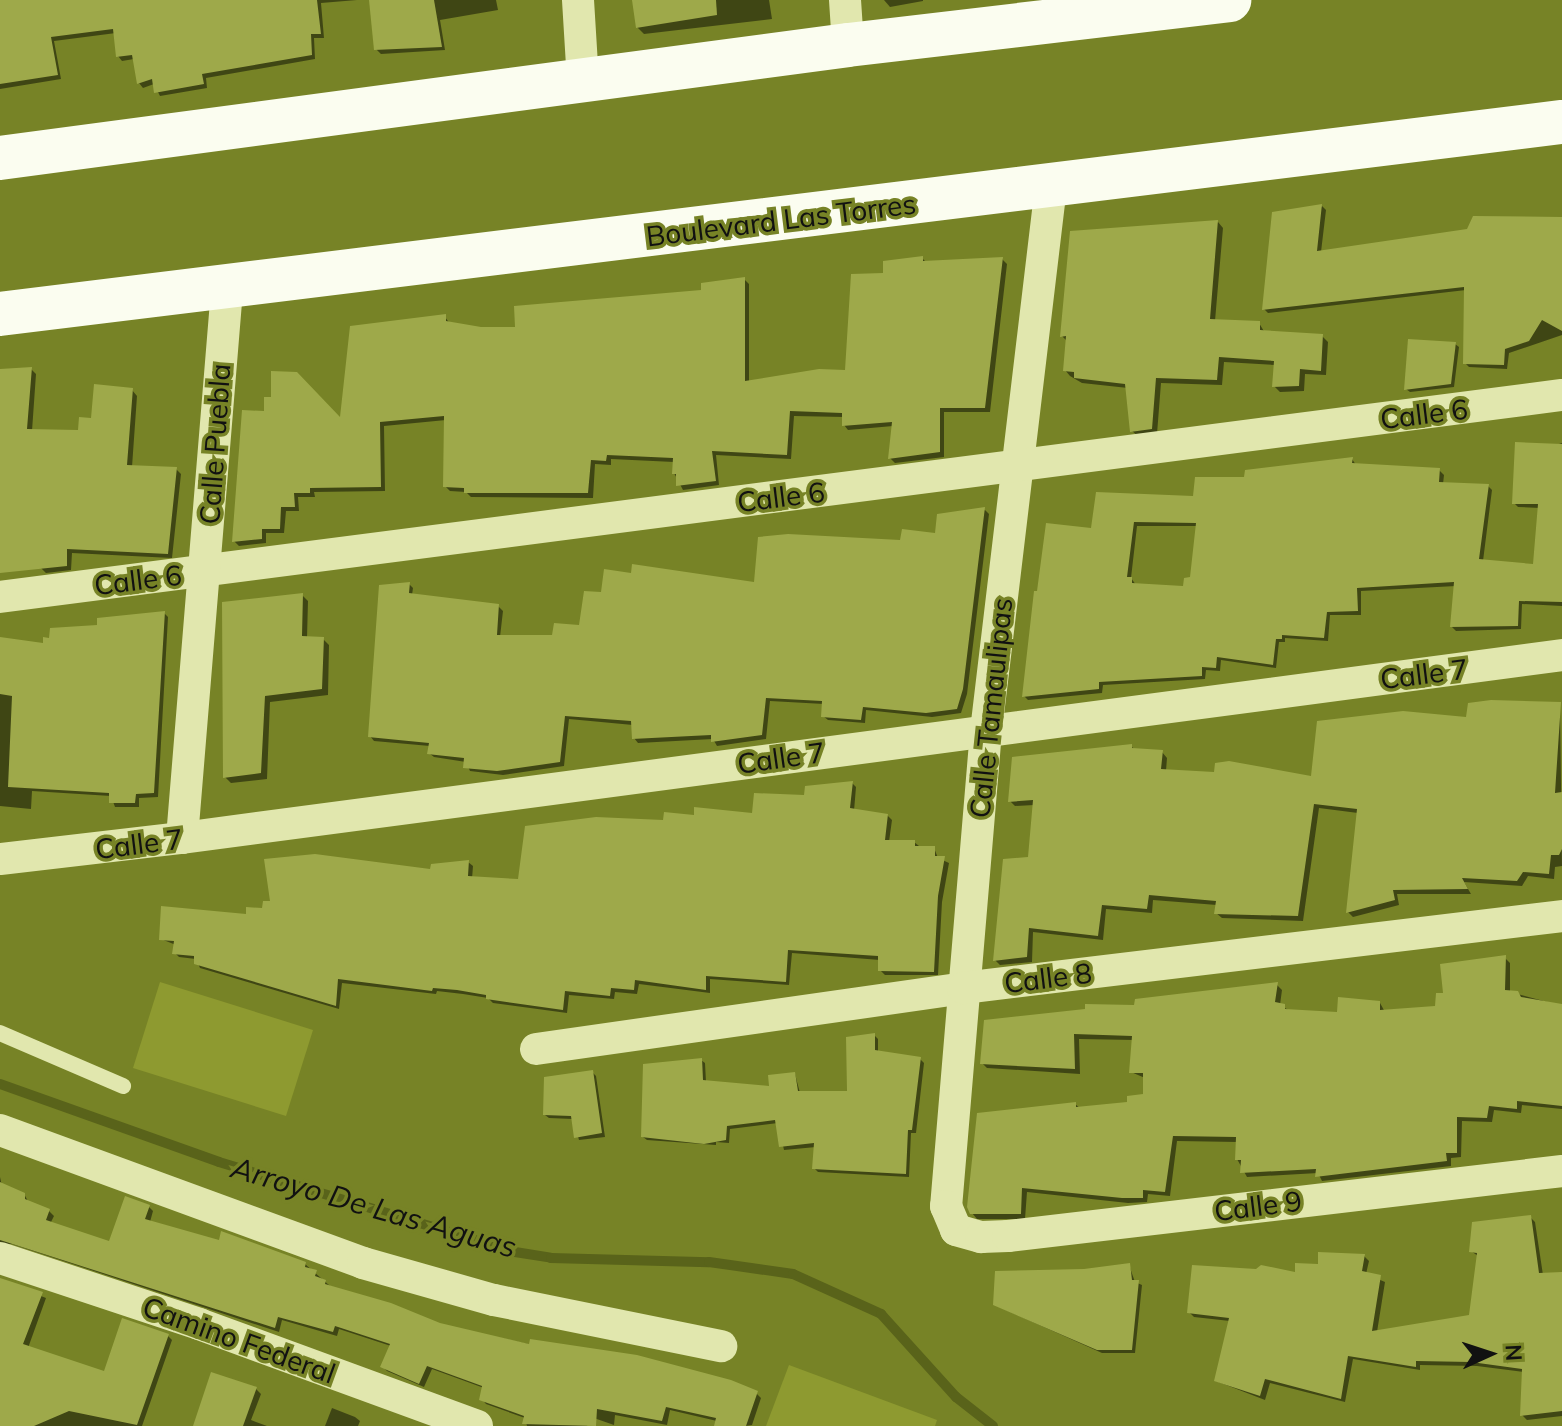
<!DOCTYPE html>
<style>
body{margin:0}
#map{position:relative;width:1562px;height:1426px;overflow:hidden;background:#778326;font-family:Mulish,sans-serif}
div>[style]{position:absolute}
.green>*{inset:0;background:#8e9a30}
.shadow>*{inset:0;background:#0007}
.stream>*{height:10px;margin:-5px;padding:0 5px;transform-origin:5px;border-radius:5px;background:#59631a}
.building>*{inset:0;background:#9ea94a}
.service>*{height:16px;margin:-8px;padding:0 8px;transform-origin:8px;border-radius:8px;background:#e1e7ae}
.minor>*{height:32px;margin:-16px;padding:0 16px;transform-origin:16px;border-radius:16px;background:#e1e7ae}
.primary>*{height:44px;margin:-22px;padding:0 22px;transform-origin:22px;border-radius:22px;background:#fbfdf0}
span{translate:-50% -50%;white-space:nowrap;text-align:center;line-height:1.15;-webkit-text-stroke:7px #778326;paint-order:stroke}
.street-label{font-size:28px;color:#111}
.water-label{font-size:30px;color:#111;font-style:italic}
.north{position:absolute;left:1450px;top:1314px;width:80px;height:80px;-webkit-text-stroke:6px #778326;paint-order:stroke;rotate:87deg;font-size:22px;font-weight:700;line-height:32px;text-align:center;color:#111}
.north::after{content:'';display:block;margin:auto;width:28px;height:36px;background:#111;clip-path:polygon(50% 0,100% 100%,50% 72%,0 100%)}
</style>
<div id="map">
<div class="green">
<div style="clip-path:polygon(160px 982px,313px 1030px,286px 1116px,133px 1068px)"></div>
<div style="clip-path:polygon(789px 1365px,937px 1420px,935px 1426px,766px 1426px)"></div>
</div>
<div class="shadow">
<div style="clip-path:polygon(0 0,357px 0,321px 3px,324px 38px,314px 38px,315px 59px,206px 78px,207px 88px,160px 96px,154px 84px,143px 88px,139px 83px,134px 59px,122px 61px,118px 56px,116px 33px,54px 41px,61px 79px,0 89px)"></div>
<div style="clip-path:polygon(371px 0,496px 0,498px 10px,440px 20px,445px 50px,381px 54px,376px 49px)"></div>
<div style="clip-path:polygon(634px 0,769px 0,772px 19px,644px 34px,637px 27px)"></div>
<div style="clip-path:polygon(884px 0,923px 0,923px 1px,890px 7px)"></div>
<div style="clip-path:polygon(1322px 206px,1326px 210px,1321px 252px,1562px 219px,1562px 335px,1509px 353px,1507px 369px,1469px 367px,1465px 363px,1466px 290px,1268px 313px,1264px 309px)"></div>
<div style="clip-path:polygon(1218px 222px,1223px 228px,1215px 321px,1259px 323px,1265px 333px,1322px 336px,1328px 342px,1326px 375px,1305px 374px,1304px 391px,1280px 392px,1274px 386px,1275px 365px,1224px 362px,1222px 385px,1161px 383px,1157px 434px,1138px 436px,1132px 431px,1128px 388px,1082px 383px,1070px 376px,1065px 370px,1068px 342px,1062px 336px)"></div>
<div style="clip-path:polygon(922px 258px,927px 263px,1002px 259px,1007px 264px,990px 412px,944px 412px,944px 457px,895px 463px,890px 458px,893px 426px,848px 430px,844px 425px,844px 417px,794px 416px,791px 459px,716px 455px,719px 485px,683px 490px,674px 473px,674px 462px,611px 459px,611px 465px,595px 464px,593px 498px,471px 497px,466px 492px,450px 491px,445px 486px,446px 420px,384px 426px,385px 491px,314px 492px,315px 497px,298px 497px,299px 511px,286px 511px,284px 533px,266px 533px,266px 543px,239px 546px,234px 541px,342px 422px,445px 317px,450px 324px,481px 329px,517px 329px,703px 292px,744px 279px,749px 284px,749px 382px,847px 372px,885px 275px)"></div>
<div style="clip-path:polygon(1455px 344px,1459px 347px,1454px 387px,1410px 392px,1406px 389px)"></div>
<div style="clip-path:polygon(31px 369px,36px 374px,32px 431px,80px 432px,132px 390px,137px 396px,132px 467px,176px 469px,181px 474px,172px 558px,72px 553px,71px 570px,46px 573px,41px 568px,0 558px,0 372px)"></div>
<div style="clip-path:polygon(evenodd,1562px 443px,1562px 606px,1522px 604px,1521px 629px,1456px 631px,1452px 627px,1456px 586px,1361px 591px,1361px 615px,1330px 615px,1328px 641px,1285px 638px,1285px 642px,1279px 642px,1276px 668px,1221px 660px,1220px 671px,1206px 670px,1205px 679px,1103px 685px,1102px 693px,1028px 700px,1024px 696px,1092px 530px,1246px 479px,1352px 459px,1356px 465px,1439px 470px,1444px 475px,1443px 484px,1488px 486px,1492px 490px,1483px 561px,1534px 566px,1540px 508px,1518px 507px,1514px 503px,1556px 445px,1562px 443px,1137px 526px,1198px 526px,1192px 579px,1185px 588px,1136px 585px,1131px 578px,1137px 526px)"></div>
<div style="clip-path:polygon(985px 510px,989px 514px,967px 694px,961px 713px,932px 717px,866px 710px,865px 723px,828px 720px,823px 716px,824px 704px,770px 701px,766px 739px,717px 746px,713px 739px,638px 743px,634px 738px,633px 725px,569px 719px,564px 766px,503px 775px,470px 771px,466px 762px,434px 757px,429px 753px,430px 746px,374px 741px,370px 736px,409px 584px,413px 588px,412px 595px,498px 606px,503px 611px,500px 637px,554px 637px,936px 535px)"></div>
<div style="clip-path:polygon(302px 595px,308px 601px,307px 638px,323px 639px,329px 645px,328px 695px,270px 702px,267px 779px,231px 783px,225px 777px)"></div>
<div style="clip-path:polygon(164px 613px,168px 617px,158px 797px,139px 798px,139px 807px,115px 807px,111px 796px,32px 791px,31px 809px,0 806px,0 649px,45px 646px,99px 627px)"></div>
<div style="clip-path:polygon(1560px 704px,1562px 866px,1555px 867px,1554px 879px,1528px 876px,1522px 886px,1464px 882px,1471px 894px,1397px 894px,1399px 905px,1353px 917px,1348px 912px,1358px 813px,1319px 808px,1303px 921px,1222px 918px,1216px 913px,1217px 905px,1153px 900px,1152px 913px,1106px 909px,1103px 940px,1033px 932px,1032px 962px,1000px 965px,995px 960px,1030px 859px,1034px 805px,1015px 806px,1010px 801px,1131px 746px,1135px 750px,1162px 752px,1167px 758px,1166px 771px,1312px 779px,1468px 720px)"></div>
<div style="clip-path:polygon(852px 783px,856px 787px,854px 811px,887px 815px,892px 820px,889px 842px,914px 842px,919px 846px,934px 848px,938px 858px,949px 863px,942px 902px,938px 975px,885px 975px,880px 970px,880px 960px,792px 953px,789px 985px,710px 979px,710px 993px,639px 984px,637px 994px,615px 992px,614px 999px,569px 995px,567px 1013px,493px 1003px,488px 998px,463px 994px,437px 991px,436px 994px,342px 983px,339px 1009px,200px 968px,196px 959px,179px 957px,175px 953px,176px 945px,161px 939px,264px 910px,468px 862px,473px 866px,472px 879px,520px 881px,665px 822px,754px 815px)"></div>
<div style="clip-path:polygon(1505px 958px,1510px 963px,1510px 992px,1562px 1006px,1562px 1109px,1522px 1105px,1521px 1113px,1494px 1110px,1492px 1122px,1462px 1121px,1461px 1157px,1451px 1158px,1451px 1166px,1322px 1181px,1318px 1173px,1247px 1177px,1237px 1159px,1238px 1142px,1177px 1141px,1170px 1196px,1148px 1194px,1147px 1202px,1128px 1203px,1027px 1192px,1025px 1219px,977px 1219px,972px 1213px,1075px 1104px,1081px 1109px,1129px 1104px,1145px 1096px,1145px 1078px,1131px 1072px,1134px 1040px,1079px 1039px,1080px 1074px,987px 1068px,982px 1063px,1136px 1008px,1277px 985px,1282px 990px,1280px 1005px,1290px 1011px,1338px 1014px,1380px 1003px,1385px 1012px,1437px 1008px,1445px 995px)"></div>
<div style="clip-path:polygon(874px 1035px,878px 1039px,878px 1053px,920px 1059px,924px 1063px,916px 1133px,911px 1133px,909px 1177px,818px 1172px,814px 1168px,816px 1147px,784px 1150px,778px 1123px,730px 1129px,729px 1143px,716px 1142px,716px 1145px,647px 1140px,643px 1137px,701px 1060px,705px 1063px,706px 1082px,771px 1088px,795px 1074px,800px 1093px,849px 1093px)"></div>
<div style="clip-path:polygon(592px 1072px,596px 1076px,605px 1137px,579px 1140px,573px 1119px,549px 1118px,545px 1115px)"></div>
<div style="clip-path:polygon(0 1177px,2px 1186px,24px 1194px,29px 1203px,49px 1211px,54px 1216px,50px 1224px,110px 1244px,149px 1207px,153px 1211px,150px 1222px,305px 1264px,330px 1286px,440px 1325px,756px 1393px,761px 1398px,752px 1425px,745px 1426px,716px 1426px,717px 1421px,670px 1410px,667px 1425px,615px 1415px,614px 1425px,591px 1417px,587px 1426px,527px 1426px,525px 1418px,486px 1404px,482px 1399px,484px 1388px,432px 1369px,424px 1387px,387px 1371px,383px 1367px,391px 1346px,339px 1329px,337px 1336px,282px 1320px,279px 1332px,12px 1244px,0 1244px)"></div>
<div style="clip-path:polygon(1530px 1217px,1535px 1222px,1543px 1275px,1562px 1274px,1562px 1416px,1527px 1420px,1522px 1415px,1524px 1372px,1477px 1366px,1420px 1365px,1420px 1370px,1353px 1359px,1345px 1402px,1270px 1383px,1265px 1400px,1216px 1381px,1230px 1321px,1194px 1317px,1190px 1313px,1320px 1266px,1364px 1256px,1369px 1261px,1366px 1274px,1385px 1282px,1377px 1332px,1470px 1317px,1478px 1256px,1471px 1251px)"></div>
<div style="clip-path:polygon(1129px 1265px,1135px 1282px,1142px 1285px,1135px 1353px,1102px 1353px,995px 1305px,1084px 1271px)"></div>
<div style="clip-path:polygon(0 1280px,46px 1298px,28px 1348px,105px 1373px,168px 1336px,172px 1340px,142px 1426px,0 1426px)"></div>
<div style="clip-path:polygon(256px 1389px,261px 1394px,251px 1420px,267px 1426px,195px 1426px)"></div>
<div style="clip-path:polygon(332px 1408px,355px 1417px,360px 1421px,358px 1426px,325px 1426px)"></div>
</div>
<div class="stream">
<div style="left:0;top:1084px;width:232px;rotate:19.6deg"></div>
<div style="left:219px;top:1162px;width:309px;rotate:16.9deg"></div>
<div style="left:515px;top:1252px;width:36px;rotate:9deg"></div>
<div style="left:551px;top:1258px;width:158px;rotate:1.5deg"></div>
<div style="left:709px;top:1262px;width:85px;rotate:8.1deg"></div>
<div style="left:793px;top:1274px;width:97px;rotate:24.4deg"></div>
<div style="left:881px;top:1314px;width:112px;rotate:47.9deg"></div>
<div style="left:956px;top:1397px;width:47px;rotate:38.1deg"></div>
</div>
<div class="building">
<div style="clip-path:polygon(0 0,317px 0,321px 34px,311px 34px,312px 55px,202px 74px,204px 84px,154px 93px,152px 79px,137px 84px,132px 55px,116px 57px,113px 29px,51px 37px,58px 75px,0 84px)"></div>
<div style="clip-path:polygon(369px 0,434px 0,442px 47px,374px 50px)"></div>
<div style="clip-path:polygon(632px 0,716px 0,717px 15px,636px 28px)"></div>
<div style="clip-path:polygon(1322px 204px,1317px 251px,1467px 229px,1473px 216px,1562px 217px,1562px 331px,1542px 320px,1529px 341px,1505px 349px,1504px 365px,1463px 364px,1464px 287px,1262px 310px,1272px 212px)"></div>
<div style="clip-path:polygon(1218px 220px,1210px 319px,1260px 321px,1260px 330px,1323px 334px,1321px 371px,1300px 369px,1299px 386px,1272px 387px,1274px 361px,1219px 357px,1217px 380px,1156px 378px,1152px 429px,1130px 432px,1125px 384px,1074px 378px,1074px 372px,1063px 371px,1066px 336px,1060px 337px,1070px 231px)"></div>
<div style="clip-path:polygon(923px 256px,923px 261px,1003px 257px,985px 408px,940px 408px,940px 452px,888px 459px,892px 422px,842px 426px,842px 413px,790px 411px,787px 455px,712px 451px,716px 481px,676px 486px,676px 474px,672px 474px,673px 458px,607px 455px,606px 461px,591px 460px,588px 493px,464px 493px,464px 488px,443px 487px,444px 416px,380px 422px,381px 487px,310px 488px,310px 493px,294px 493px,295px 507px,281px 507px,280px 529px,262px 529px,262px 539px,232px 542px,242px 410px,264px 411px,264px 397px,271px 397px,271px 371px,297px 372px,340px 417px,350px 326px,446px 314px,446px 321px,481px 327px,515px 327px,514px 306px,701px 290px,701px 283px,745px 277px,745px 381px,819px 369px,845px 370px,851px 274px,883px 273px,883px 261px)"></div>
<div style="clip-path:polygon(1408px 339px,1456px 342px,1451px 384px,1404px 390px)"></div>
<div style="clip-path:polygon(32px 367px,27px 429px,78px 430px,79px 417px,91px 418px,94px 384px,133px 388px,127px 465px,177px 467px,168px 554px,67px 549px,67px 566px,0 573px,0 369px)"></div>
<div style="clip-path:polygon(evenodd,1515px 442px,1562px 444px,1562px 602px,1519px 601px,1518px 626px,1450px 627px,1454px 582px,1357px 588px,1358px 611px,1327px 612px,1324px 638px,1282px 635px,1282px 639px,1276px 639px,1273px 665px,1217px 657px,1216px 668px,1202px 667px,1202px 676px,1099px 682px,1099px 689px,1022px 697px,1034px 591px,1037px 591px,1046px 523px,1091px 528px,1096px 492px,1193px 496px,1195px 477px,1244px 477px,1245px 470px,1353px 457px,1352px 463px,1440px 468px,1439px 482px,1489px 484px,1479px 559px,1533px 564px,1538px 504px,1512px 504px,1515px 442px,1134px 522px,1196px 523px,1190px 577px,1184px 578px,1183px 586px,1132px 583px,1132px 577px,1127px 577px,1134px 522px)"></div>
<div style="clip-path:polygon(985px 507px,963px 689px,957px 709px,926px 713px,863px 707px,861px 720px,821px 717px,822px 701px,766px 698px,762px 735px,711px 742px,711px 735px,632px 739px,631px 721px,565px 716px,560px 762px,497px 771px,463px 768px,464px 758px,427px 754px,429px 743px,368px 737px,379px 585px,410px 582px,409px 593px,499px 604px,497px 635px,552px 635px,554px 623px,579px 625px,584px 591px,601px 592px,604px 569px,631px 573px,632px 564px,754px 582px,758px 537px,788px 534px,900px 540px,902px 529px,935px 533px,937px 514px)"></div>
<div style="clip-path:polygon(303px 593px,302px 636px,324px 637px,322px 689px,265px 696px,261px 773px,223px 778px,222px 602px)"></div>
<div style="clip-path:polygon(165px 611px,154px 793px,136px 794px,135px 803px,109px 803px,109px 793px,8px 787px,12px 696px,0 694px,0 637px,43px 643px,43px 637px,49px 638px,50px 628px,97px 625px,97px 618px)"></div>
<div style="clip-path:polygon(1491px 700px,1561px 702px,1555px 793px,1562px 792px,1562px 849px,1559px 855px,1551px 855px,1549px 874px,1523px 872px,1517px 881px,1462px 878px,1468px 889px,1393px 890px,1395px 900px,1346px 913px,1357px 809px,1314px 804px,1298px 916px,1214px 914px,1216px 901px,1149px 895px,1147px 909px,1102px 905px,1098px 936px,1029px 928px,1027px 957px,993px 961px,1003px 859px,1028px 857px,1033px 800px,1008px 802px,1012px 757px,1132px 744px,1132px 748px,1163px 750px,1161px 769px,1214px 772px,1215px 763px,1229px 761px,1311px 776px,1317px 721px,1403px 711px,1466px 717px,1468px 703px)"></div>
<div style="clip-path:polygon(853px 781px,850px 808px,888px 814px,885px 840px,915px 840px,915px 846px,935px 846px,935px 856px,945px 856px,938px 896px,934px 972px,878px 971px,878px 956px,788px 950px,786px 982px,706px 976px,706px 990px,635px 980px,634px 990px,611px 988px,610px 996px,565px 991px,563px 1010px,486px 999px,486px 995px,457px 990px,433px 988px,432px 991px,338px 979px,336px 1006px,194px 964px,194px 956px,172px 954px,174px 941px,159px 940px,161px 906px,246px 914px,246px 907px,262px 908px,263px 901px,270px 901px,264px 859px,315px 854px,430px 869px,431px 864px,469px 860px,468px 876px,518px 879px,525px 826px,596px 817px,663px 820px,664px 812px,694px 815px,694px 807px,752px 813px,754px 793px,804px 795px,805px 786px)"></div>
<div style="clip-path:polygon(1506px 955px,1505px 990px,1518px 991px,1521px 997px,1562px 1004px,1562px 1106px,1517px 1101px,1517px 1109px,1489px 1106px,1487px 1118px,1457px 1117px,1457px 1153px,1446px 1153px,1447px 1161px,1315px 1177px,1316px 1169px,1240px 1173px,1241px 1160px,1235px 1160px,1236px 1137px,1173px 1136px,1165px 1192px,1143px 1190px,1143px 1198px,1122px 1198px,1022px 1188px,1021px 1214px,970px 1214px,967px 1207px,977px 1113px,1076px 1102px,1076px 1107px,1127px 1102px,1127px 1096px,1143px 1094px,1143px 1073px,1129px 1073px,1132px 1036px,1074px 1034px,1075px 1069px,980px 1064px,984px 1020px,1085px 1009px,1085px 1004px,1134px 1005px,1135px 999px,1278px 982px,1275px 1002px,1285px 1004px,1285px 1009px,1337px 1012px,1338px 997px,1380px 1001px,1380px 1010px,1435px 1006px,1436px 993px,1443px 993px,1440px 964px)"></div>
<div style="clip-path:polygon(875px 1033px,875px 1050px,921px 1057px,912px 1130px,908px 1130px,906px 1174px,812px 1169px,814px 1143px,779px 1147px,775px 1120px,727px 1126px,726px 1140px,704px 1144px,641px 1137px,643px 1064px,702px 1058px,703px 1080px,769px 1086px,768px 1075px,795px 1072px,798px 1091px,847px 1091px,846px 1037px)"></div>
<div style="clip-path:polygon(593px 1070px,602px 1133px,574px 1138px,571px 1116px,543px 1115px,544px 1077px)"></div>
<div style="clip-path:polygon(0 1182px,25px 1193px,25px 1199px,50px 1209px,46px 1220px,109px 1241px,125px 1196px,150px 1205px,145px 1219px,219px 1240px,221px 1231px,306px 1262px,305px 1267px,317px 1270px,315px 1276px,326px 1280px,325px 1284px,391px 1303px,440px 1323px,529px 1344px,530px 1339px,637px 1355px,731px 1380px,758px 1391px,746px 1426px,714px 1426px,716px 1418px,666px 1407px,662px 1421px,597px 1409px,596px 1426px,522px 1424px,524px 1416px,479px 1400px,482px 1386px,427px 1366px,419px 1384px,380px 1367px,390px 1344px,335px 1326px,333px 1332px,278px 1317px,275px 1328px,0 1240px)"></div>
<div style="clip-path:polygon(1531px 1215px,1539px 1273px,1562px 1272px,1562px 1411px,1520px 1416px,1522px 1369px,1471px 1362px,1416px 1361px,1416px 1367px,1348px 1356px,1341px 1399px,1265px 1379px,1260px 1396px,1214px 1381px,1229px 1318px,1187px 1313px,1192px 1265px,1256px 1269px,1261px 1265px,1295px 1272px,1295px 1263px,1318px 1264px,1318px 1252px,1365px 1254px,1362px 1271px,1381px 1275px,1372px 1331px,1469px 1315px,1477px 1253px,1469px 1252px,1472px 1222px)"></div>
<div style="clip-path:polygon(1130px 1263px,1132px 1280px,1139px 1280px,1132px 1350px,1097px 1350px,993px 1305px,995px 1271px,1084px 1269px)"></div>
<div style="clip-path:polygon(0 1278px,43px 1292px,23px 1344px,104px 1371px,122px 1318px,169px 1334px,137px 1425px,69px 1411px,34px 1426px,0 1426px)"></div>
<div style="clip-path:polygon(211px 1372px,257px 1387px,243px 1426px,193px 1426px)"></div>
</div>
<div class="service">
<div style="left:0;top:1033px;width:134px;rotate:23.3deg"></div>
</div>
<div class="minor">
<div style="left:578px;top:0;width:82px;rotate:86.5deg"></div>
<div style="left:845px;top:0;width:45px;rotate:86.2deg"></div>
<div style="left:1051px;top:186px;width:549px;rotate:96.8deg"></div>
<div style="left:986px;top:731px;width:477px;rotate:94.8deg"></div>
<div style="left:946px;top:1206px;width:26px;rotate:67deg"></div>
<div style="left:956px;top:1230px;width:26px;rotate:16deg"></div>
<div style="left:981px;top:1237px;width:27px;rotate:-2deg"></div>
<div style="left:1008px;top:1236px;width:558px;rotate:-6.69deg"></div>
<div style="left:0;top:597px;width:1575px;rotate:-7.37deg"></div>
<div style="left:182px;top:838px;width:551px;rotate:-85.31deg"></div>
<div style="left:0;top:859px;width:183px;rotate:-6.6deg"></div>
<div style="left:182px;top:838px;width:1392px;rotate:-7.55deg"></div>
<div style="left:536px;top:1049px;width:431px;rotate:-8.1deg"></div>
<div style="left:963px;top:988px;width:603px;rotate:-6.85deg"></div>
<div style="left:0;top:1130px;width:387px;rotate:20.1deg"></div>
<div style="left:363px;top:1263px;width:136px;rotate:15.8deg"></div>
<div style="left:494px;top:1300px;width:232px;rotate:11.5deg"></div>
<div style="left:0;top:1258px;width:210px;rotate:18.3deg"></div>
<div style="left:199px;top:1324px;width:296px;rotate:20.1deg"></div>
</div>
<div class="primary">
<div style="left:0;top:158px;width:855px;rotate:-7.59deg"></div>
<div style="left:848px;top:45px;width:384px;rotate:-6.7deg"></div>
<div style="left:0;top:314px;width:1574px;rotate:-7.01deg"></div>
</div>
<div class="street-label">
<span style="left:781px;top:220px;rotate:-7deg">Boulevard Las Torres</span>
<span style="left:1424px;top:414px;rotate:-7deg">Calle 6</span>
<span style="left:215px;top:444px;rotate:-86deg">Calle Puebla</span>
<span style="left:781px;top:497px;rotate:-7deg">Calle 6</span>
<span style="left:138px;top:580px;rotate:-7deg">Calle 6</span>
<span style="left:1424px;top:674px;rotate:-7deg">Calle 7</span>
<span style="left:991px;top:708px;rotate:-84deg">Calle Tamaulipas</span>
<span style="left:781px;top:758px;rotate:-8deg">Calle 7</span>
<span style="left:139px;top:844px;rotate:-7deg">Calle 7</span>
<span style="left:1048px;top:978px;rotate:-7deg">Calle 8</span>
<span style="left:1258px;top:1206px;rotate:-7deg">Calle 9</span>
<span style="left:239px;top:1340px;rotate:20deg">Camino Federal</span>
</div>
<div class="water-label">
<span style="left:374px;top:1207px;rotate:16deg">Arroyo De Las Aguas</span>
</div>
<div class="north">N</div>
</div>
